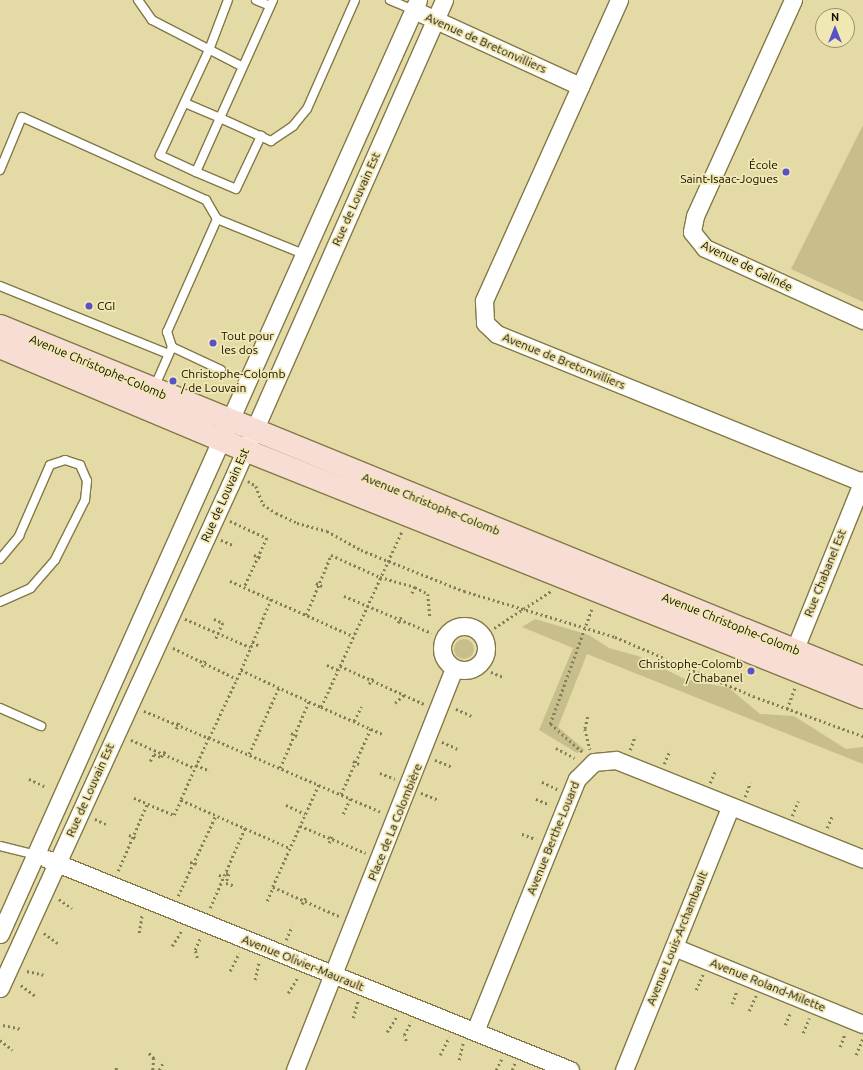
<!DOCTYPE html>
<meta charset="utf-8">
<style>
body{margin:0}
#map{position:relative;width:863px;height:1070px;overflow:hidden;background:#e4daa5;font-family:Ubuntu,sans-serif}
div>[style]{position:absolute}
.green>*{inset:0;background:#c7be8c}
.round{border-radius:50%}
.path>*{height:2.5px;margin-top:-1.25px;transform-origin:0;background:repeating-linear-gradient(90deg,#847d5a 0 2px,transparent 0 5px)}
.roads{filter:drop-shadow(1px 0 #827947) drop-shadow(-1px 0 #827947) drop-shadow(0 1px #827947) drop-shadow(0 -1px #827947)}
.lane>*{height:8px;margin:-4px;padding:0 4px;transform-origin:4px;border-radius:4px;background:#fff}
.street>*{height:17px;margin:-8.5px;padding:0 8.5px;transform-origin:8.5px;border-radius:8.5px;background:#fff}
.street>.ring{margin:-8.5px;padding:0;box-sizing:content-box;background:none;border:17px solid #fff;border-radius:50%}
.secondary>*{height:22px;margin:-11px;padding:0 11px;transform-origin:11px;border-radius:11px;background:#f7ddd4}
.dots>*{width:11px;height:11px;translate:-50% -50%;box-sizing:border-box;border:2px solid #f1e7b2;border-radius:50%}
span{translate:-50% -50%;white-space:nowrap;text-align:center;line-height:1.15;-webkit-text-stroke:3.5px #f1e7b2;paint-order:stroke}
.street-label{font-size:12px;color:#110d00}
.poi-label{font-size:12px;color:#110d00}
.right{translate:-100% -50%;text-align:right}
.left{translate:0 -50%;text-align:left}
.north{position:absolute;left:815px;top:8px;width:40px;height:40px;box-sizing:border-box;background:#f1e7b2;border:1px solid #97906b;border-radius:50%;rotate:0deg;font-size:11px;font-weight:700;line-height:16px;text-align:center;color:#110d00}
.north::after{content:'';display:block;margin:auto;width:14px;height:18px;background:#5652ca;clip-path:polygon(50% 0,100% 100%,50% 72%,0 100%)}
</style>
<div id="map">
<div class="green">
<div style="clip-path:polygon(863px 125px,863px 302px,791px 269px)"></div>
<div style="clip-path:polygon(535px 619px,589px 635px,609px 648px,638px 656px,685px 679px,729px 688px,760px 714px,794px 716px,846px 749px,863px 747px,863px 764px,587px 654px,558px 727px,585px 750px,577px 753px,539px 730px,573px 648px,522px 627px)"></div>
<div class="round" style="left:454px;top:639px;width:20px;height:20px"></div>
</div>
<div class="path">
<div style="left:248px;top:481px;width:9px;rotate:32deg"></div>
<div style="left:256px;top:486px;width:19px;rotate:69deg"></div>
<div style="left:263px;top:504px;width:16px;rotate:35deg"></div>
<div style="left:276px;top:513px;width:23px;rotate:25deg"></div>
<div style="left:297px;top:523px;width:31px;rotate:15deg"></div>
<div style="left:327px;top:531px;width:39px;rotate:29deg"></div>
<div style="left:361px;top:550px;width:111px;rotate:21.7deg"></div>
<div style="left:464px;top:591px;width:158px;rotate:16.9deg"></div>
<div style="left:615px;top:637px;width:155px;rotate:23.1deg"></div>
<div style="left:758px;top:698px;width:112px;rotate:19.9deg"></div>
<div style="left:230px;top:521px;width:41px;rotate:24.7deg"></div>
<div style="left:267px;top:538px;width:55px;rotate:114.7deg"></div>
<div style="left:221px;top:540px;width:13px;rotate:23deg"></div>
<div style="left:254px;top:555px;width:8px;rotate:23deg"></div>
<div style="left:230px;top:581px;width:135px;rotate:24.1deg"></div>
<div style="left:316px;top:583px;width:7px;rotate:27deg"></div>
<div style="left:415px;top:587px;width:15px;rotate:28deg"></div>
<div style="left:428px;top:594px;width:22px;rotate:85deg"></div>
<div style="left:344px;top:596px;width:95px;rotate:22.8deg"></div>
<div style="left:306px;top:615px;width:65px;rotate:-67.4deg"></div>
<div style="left:331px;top:555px;width:54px;rotate:24.2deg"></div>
<div style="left:380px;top:577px;width:36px;rotate:16deg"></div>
<div style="left:415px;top:587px;width:10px;rotate:114deg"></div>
<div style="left:185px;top:619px;width:71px;rotate:23.3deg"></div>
<div style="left:214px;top:619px;width:10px;rotate:24deg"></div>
<div style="left:223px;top:623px;width:17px;rotate:114deg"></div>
<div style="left:398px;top:623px;width:7px;rotate:-63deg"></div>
<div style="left:494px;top:628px;width:68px;rotate:-33deg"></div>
<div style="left:252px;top:642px;width:9px;rotate:27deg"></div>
<div style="left:173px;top:648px;width:71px;rotate:25.8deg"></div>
<div style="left:327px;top:665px;width:12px;rotate:24deg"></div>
<div style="left:340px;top:666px;width:92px;rotate:24.3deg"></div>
<div style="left:202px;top:667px;width:8px;rotate:-67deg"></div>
<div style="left:241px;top:670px;width:77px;rotate:-67.1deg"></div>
<div style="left:491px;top:672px;width:13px;rotate:23deg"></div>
<div style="left:369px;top:684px;width:7px;rotate:-56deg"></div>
<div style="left:395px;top:703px;width:12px;rotate:-42deg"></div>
<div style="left:321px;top:707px;width:55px;rotate:23.7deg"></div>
<div style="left:371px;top:729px;width:72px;rotate:114.4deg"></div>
<div style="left:456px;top:709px;width:17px;rotate:24deg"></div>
<div style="left:787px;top:709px;width:23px;rotate:-70deg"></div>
<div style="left:144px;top:711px;width:70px;rotate:22.6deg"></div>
<div style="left:209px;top:738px;width:68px;rotate:114.3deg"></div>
<div style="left:588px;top:717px;width:12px;rotate:104deg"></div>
<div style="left:585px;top:729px;width:21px;rotate:76deg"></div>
<div style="left:354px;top:721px;width:16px;rotate:-63deg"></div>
<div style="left:176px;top:729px;width:9px;rotate:-69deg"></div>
<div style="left:371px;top:729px;width:12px;rotate:24deg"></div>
<div style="left:291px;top:733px;width:7px;rotate:27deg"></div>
<div style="left:131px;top:740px;width:70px;rotate:23.6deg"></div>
<div style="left:442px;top:742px;width:17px;rotate:24deg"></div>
<div style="left:556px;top:748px;width:21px;rotate:28deg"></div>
<div style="left:630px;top:750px;width:15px;rotate:-70deg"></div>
<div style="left:582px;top:752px;width:43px;rotate:-138.8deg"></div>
<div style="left:550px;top:724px;width:123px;rotate:-70.1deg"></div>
<div style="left:249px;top:754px;width:73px;rotate:-65.9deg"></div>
<div style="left:435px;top:760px;width:18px;rotate:22deg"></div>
<div style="left:150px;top:761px;width:8px;rotate:-60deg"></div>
<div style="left:154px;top:754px;width:8px;rotate:23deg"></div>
<div style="left:161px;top:757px;width:9px;rotate:-54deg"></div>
<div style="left:353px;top:761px;width:7px;rotate:27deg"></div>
<div style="left:664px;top:764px;width:15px;rotate:-67deg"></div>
<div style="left:196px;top:765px;width:15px;rotate:23deg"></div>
<div style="left:280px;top:768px;width:73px;rotate:-66.6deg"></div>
<div style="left:380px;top:773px;width:16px;rotate:22deg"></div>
<div style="left:29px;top:779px;width:19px;rotate:25deg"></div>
<div style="left:542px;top:782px;width:17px;rotate:25deg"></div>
<div style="left:710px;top:783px;width:15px;rotate:-67deg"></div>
<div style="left:319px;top:785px;width:112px;rotate:114.3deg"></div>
<div style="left:273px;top:887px;width:74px;rotate:23.8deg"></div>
<div style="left:421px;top:793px;width:18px;rotate:22deg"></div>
<div style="left:745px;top:797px;width:15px;rotate:-70deg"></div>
<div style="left:134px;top:798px;width:43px;rotate:23deg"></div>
<div style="left:174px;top:815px;width:17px;rotate:-65deg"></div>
<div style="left:181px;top:800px;width:119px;rotate:23.8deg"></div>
<div style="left:536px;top:799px;width:15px;rotate:23deg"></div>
<div style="left:286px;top:805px;width:21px;rotate:25deg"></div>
<div style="left:380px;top:812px;width:186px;rotate:-156.6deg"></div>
<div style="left:209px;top:738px;width:75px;rotate:-64.8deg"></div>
<div style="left:241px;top:670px;width:88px;rotate:24.8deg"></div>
<div style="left:321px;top:707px;width:194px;rotate:-65.3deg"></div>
<div style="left:343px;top:814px;width:17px;rotate:-65deg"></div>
<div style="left:792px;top:816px;width:16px;rotate:-68deg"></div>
<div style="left:95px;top:819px;width:14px;rotate:25deg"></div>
<div style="left:300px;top:826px;width:71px;rotate:22.2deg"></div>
<div style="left:827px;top:828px;width:13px;rotate:-67deg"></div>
<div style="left:522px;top:834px;width:15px;rotate:20deg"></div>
<div style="left:129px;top:835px;width:8px;rotate:23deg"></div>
<div style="left:329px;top:843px;width:9px;rotate:-69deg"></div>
<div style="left:190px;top:862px;width:7px;rotate:16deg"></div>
<div style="left:118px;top:871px;width:73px;rotate:-66.6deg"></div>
<div style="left:226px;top:873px;width:3px;rotate:18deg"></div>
<div style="left:229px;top:874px;width:9px;rotate:108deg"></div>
<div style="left:226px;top:883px;width:9px;rotate:18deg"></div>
<div style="left:219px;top:875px;width:5px;rotate:22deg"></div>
<div style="left:178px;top:896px;width:89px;rotate:-64.9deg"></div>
<div style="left:59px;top:899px;width:16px;rotate:35deg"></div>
<div style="left:267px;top:901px;width:15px;rotate:-67deg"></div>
<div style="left:302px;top:904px;width:8px;rotate:-60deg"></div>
<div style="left:210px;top:908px;width:87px;rotate:-66.4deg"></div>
<div style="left:44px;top:933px;width:17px;rotate:36deg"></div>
<div style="left:139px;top:933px;width:18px;rotate:-81deg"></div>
<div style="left:286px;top:940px;width:15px;rotate:-67deg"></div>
<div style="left:172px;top:946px;width:19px;rotate:-58deg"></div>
<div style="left:197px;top:958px;width:8px;rotate:-104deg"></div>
<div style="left:195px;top:950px;width:13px;rotate:-67deg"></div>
<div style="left:27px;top:971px;width:17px;rotate:13deg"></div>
<div style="left:230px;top:971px;width:20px;rotate:-63deg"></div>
<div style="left:255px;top:980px;width:19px;rotate:-78deg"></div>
<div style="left:21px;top:985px;width:20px;rotate:37deg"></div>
<div style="left:696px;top:990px;width:17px;rotate:-66deg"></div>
<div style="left:288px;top:993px;width:19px;rotate:-58deg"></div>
<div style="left:732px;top:1004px;width:15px;rotate:-70deg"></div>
<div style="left:749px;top:1011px;width:17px;rotate:-66deg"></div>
<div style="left:353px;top:1018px;width:18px;rotate:-74deg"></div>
<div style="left:3px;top:1025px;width:19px;rotate:12deg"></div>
<div style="left:785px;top:1025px;width:15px;rotate:-67deg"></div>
<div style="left:387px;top:1032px;width:19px;rotate:-58deg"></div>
<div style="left:803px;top:1033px;width:16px;rotate:-68deg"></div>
<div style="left:0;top:1040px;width:16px;rotate:38deg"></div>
<div style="left:406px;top:1041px;width:6px;rotate:-108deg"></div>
<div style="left:404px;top:1035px;width:15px;rotate:-62deg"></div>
<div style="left:840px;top:1047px;width:15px;rotate:-70deg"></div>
<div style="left:149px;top:1053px;width:7px;rotate:45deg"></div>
<div style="left:154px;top:1058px;width:12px;rotate:95deg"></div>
<div style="left:440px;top:1055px;width:20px;rotate:-63deg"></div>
<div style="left:856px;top:1055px;width:18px;rotate:-68deg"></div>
<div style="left:459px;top:1060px;width:18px;rotate:-77deg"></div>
<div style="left:116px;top:1070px;width:5px;rotate:-90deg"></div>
<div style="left:159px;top:1070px;width:10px;rotate:-61deg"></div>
<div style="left:496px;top:1070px;width:13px;rotate:-63deg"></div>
<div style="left:512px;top:1070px;width:8px;rotate:-67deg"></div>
</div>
<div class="roads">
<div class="lane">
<div style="left:138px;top:0;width:24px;rotate:55deg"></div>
<div style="left:152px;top:20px;width:102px;rotate:27.3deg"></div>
<div style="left:256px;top:0;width:15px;rotate:23deg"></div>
<div style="left:273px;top:0;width:129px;rotate:114.2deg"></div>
<div style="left:220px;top:118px;width:56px;rotate:24.3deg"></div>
<div style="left:271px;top:141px;width:27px;rotate:-34deg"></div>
<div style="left:293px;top:126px;width:22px;rotate:-51deg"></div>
<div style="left:307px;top:109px;width:119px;rotate:-66.2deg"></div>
<div style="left:390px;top:0;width:26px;rotate:23deg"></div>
<div style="left:185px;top:103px;width:38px;rotate:23deg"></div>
<div style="left:220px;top:118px;width:59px;rotate:114deg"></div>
<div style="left:196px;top:172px;width:43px;rotate:23deg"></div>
<div style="left:236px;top:189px;width:59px;rotate:-64.7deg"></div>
<div style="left:0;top:170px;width:57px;rotate:-67.5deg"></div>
<div style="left:22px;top:117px;width:202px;rotate:24.3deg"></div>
<div style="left:206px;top:200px;width:22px;rotate:60deg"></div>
<div style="left:196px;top:172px;width:40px;rotate:-155deg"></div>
<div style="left:160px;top:155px;width:116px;rotate:-65deg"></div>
<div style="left:209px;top:50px;width:53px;rotate:-69.2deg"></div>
<div style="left:0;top:286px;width:181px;rotate:22deg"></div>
<div style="left:172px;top:347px;width:16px;rotate:-108deg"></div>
<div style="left:167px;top:332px;width:124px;rotate:-66.1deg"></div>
<div style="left:217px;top:219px;width:96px;rotate:22deg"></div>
<div style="left:154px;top:388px;width:45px;rotate:-66.3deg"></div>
<div style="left:172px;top:347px;width:54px;rotate:25.1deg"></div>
<div style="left:0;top:559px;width:30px;rotate:-50deg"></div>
<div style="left:19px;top:536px;width:77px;rotate:-66.4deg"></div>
<div style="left:50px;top:465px;width:16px;rotate:-18deg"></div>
<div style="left:65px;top:460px;width:16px;rotate:18deg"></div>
<div style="left:80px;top:465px;width:17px;rotate:66deg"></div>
<div style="left:87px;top:481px;width:19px;rotate:96deg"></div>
<div style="left:85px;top:500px;width:67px;rotate:116.6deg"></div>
<div style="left:55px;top:560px;width:37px;rotate:131deg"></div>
<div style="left:31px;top:588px;width:34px;rotate:156deg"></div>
<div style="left:0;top:708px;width:45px;rotate:23.7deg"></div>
<div style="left:0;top:846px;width:37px;rotate:14deg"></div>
</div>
<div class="street">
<div style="left:619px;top:0;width:330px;rotate:114.2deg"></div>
<div style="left:484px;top:301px;width:22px;rotate:87deg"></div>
<div style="left:485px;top:323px;width:16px;rotate:43deg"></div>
<div style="left:497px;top:334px;width:394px;rotate:22.1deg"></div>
<div style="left:793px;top:0;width:237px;rotate:114.4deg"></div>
<div style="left:695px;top:216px;width:16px;rotate:101deg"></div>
<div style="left:692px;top:232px;width:21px;rotate:51deg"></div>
<div style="left:705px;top:248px;width:174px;rotate:24.5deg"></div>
<div style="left:414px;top:10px;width:183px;rotate:24.6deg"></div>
<div class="ring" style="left:442px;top:626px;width:27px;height:27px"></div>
<div style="left:790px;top:661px;width:195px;rotate:-68deg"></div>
<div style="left:47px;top:859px;width:564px;rotate:21.97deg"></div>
<div style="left:0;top:934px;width:1023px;rotate:-65.89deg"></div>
<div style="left:674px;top:947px;width:204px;rotate:22.2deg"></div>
<div style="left:0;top:988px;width:553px;rotate:-65.43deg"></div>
<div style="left:230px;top:485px;width:530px;rotate:-66.19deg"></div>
<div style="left:475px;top:1031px;width:272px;rotate:-68deg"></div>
<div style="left:577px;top:779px;width:24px;rotate:-45deg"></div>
<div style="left:594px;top:762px;width:22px;rotate:-5deg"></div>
<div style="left:616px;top:760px;width:266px;rotate:21.8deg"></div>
<div style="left:295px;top:1070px;width:432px;rotate:-68.4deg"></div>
<div style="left:624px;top:1070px;width:284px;rotate:-68deg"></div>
</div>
<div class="secondary">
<div style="left:0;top:326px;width:932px;rotate:22.19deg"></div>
<div style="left:0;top:347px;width:266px;rotate:22.8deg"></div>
<div style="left:245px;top:450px;width:666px;rotate:21.79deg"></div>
</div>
</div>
<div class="dots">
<div style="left:786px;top:172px;background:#5652ca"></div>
<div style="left:89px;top:306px;background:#5652ca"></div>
<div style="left:213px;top:343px;background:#5652ca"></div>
<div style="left:173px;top:381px;background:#5652ca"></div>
<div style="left:751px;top:671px;background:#5652ca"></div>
</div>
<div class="street-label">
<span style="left:486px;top:43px;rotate:24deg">Avenue de Bretonvilliers</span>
<span style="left:356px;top:199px;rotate:-66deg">Rue de Louvain Est</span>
<span style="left:747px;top:266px;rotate:26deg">Avenue de Galinée</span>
<span style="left:564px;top:361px;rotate:22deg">Avenue de Bretonvilliers</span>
<span style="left:98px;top:367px;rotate:23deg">Avenue Christophe-Colomb</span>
<span style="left:225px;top:495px;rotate:-66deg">Rue de Louvain Est</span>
<span style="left:431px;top:504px;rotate:22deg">Avenue Christophe-Colomb</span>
<span style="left:825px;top:573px;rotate:-68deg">Rue Chabanel Est</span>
<span style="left:731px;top:624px;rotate:22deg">Avenue Christophe-Colomb</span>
<span style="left:90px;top:790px;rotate:-66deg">Rue de Louvain Est</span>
<span style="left:395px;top:822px;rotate:-68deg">Place de La Colombière</span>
<span style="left:553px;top:838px;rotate:-68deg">Avenue Berthe-Louard</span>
<span style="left:677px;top:938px;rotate:-68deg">Avenue Louis-Archambault</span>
<span style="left:303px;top:963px;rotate:22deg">Avenue Olivier-Maurault</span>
<span style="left:768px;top:985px;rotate:22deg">Avenue Roland-Milette</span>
</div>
<div class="poi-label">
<span class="right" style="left:778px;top:172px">École<br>Saint-Isaac-Jogues</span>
<span class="left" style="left:97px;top:306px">CGI</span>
<span class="left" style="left:221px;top:343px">Tout pour<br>les dos</span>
<span class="left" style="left:181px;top:381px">Christophe-Colomb<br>/ de Louvain</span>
<span class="right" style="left:743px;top:671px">Christophe-Colomb<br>/ Chabanel</span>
</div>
<div class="north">N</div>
</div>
